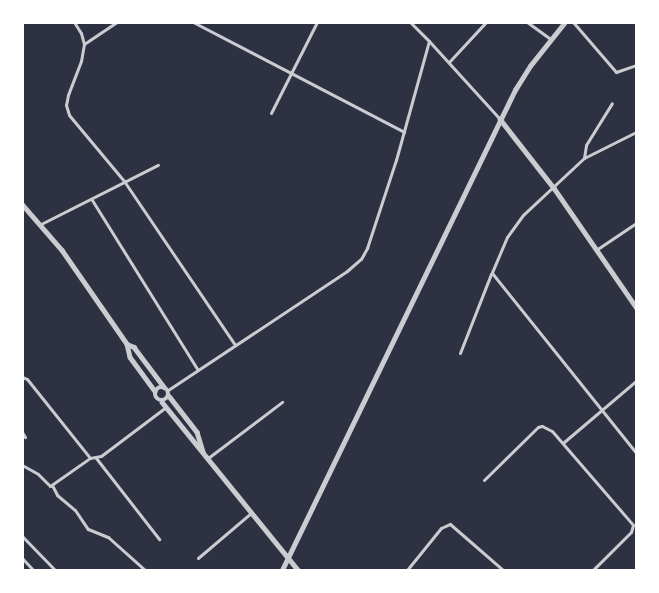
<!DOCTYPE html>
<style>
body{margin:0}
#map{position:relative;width:659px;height:593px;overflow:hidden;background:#2d3142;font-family:Mulish,sans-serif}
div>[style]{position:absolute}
.minor>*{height:3px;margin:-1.5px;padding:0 1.5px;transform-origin:1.5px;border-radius:1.5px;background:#caccd0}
.tertiary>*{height:4.5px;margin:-2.25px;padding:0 2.25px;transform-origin:2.25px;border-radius:2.25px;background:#caccd0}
.tertiary>.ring{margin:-2.25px;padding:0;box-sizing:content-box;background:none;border:4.5px solid #caccd0;border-radius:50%}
span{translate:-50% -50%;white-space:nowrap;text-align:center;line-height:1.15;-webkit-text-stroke:4px #fff;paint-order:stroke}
.frame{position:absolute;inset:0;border:24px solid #fff;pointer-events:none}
</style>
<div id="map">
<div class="minor">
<div style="left:74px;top:22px;width:13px;rotate:58deg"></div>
<div style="left:81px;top:33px;width:11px;rotate:75deg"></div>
<div style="left:84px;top:44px;width:17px;rotate:100deg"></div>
<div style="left:81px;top:61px;width:36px;rotate:111deg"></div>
<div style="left:68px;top:95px;width:10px;rotate:101deg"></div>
<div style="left:66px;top:105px;width:10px;rotate:73deg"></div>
<div style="left:69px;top:115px;width:86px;rotate:50.2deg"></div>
<div style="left:124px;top:181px;width:198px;rotate:55.9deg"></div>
<div style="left:193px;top:22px;width:238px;rotate:27.5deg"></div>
<div style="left:410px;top:22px;width:27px;rotate:45deg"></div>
<div style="left:429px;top:41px;width:105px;rotate:47.7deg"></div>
<div style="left:527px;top:22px;width:29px;rotate:36deg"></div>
<div style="left:573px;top:22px;width:66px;rotate:49.3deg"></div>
<div style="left:616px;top:72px;width:21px;rotate:-19deg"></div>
<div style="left:84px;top:44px;width:40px;rotate:-34deg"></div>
<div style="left:449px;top:62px;width:54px;rotate:-47.2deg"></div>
<div style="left:271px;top:113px;width:102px;rotate:-63.2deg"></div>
<div style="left:636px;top:132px;width:58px;rotate:153.4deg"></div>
<div style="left:584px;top:158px;width:83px;rotate:136.9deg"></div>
<div style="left:523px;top:215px;width:27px;rotate:126deg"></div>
<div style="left:507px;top:237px;width:39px;rotate:113deg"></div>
<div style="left:492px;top:273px;width:231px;rotate:51.3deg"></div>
<div style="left:584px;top:158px;width:13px;rotate:-81deg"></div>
<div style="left:586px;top:145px;width:49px;rotate:-58.2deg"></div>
<div style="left:92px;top:200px;width:200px;rotate:58.1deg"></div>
<div style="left:41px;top:224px;width:131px;rotate:-26.8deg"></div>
<div style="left:596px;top:250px;width:48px;rotate:-34deg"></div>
<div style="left:460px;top:353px;width:85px;rotate:-68.6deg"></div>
<div style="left:22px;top:377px;width:5px;rotate:22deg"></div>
<div style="left:27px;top:379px;width:101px;rotate:51.4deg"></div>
<div style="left:90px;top:458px;width:11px;rotate:-10deg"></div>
<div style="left:101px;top:456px;width:81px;rotate:-37deg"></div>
<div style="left:168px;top:390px;width:215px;rotate:-33.6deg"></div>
<div style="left:347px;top:271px;width:18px;rotate:-41deg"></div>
<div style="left:361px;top:259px;width:13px;rotate:-61deg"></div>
<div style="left:367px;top:248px;width:93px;rotate:-71.8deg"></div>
<div style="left:396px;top:160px;width:123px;rotate:-74.5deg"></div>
<div style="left:22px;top:432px;width:6px;rotate:59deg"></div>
<div style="left:564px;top:442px;width:94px;rotate:-40.3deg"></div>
<div style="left:96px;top:458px;width:103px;rotate:52.1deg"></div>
<div style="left:208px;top:458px;width:93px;rotate:-37.1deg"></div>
<div style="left:22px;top:465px;width:18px;rotate:29deg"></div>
<div style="left:38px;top:474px;width:17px;rotate:45deg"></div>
<div style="left:50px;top:486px;width:49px;rotate:-35deg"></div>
<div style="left:484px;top:480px;width:76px;rotate:-44.5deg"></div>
<div style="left:538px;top:427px;width:4px;rotate:-14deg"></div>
<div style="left:542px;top:426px;width:11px;rotate:27deg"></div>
<div style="left:552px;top:431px;width:124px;rotate:49.2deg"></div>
<div style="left:633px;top:525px;width:7px;rotate:106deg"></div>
<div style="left:631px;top:532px;width:54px;rotate:135deg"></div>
<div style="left:52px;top:485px;width:11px;rotate:63deg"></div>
<div style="left:57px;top:495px;width:23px;rotate:40deg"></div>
<div style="left:75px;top:510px;width:23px;rotate:56deg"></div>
<div style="left:88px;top:529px;width:22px;rotate:22deg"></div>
<div style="left:108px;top:537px;width:50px;rotate:41.7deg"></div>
<div style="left:22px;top:536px;width:47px;rotate:45.9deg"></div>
<div style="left:22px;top:558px;width:16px;rotate:47deg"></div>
<div style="left:198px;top:558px;width:70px;rotate:-40.3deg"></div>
<div style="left:407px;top:570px;width:54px;rotate:-51deg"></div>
<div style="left:441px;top:528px;width:10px;rotate:-24deg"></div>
<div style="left:450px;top:524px;width:70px;rotate:41deg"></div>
</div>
<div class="tertiary">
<div style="left:500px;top:119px;width:88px;rotate:52deg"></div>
<div style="left:554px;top:188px;width:145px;rotate:55.4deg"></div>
<div style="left:22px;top:204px;width:61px;rotate:49deg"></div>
<div style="left:62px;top:250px;width:114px;rotate:55.3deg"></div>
<div style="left:127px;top:344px;width:13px;rotate:77deg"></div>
<div style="left:130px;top:357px;width:42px;rotate:53.7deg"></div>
<div style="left:127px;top:344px;width:8px;rotate:23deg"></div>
<div style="left:134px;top:347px;width:50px;rotate:53.1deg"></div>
<div class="ring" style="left:155px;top:387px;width:9.5px;height:9.5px"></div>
<div style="left:169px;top:396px;width:46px;rotate:52.1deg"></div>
<div style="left:197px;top:432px;width:21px;rotate:73deg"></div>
<div style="left:162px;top:402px;width:216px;rotate:51deg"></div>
<div style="left:282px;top:570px;width:534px;rotate:-64.11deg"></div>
<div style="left:515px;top:90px;width:28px;rotate:-58deg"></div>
<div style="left:530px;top:66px;width:56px;rotate:-51.5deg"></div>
</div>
<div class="frame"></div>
</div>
